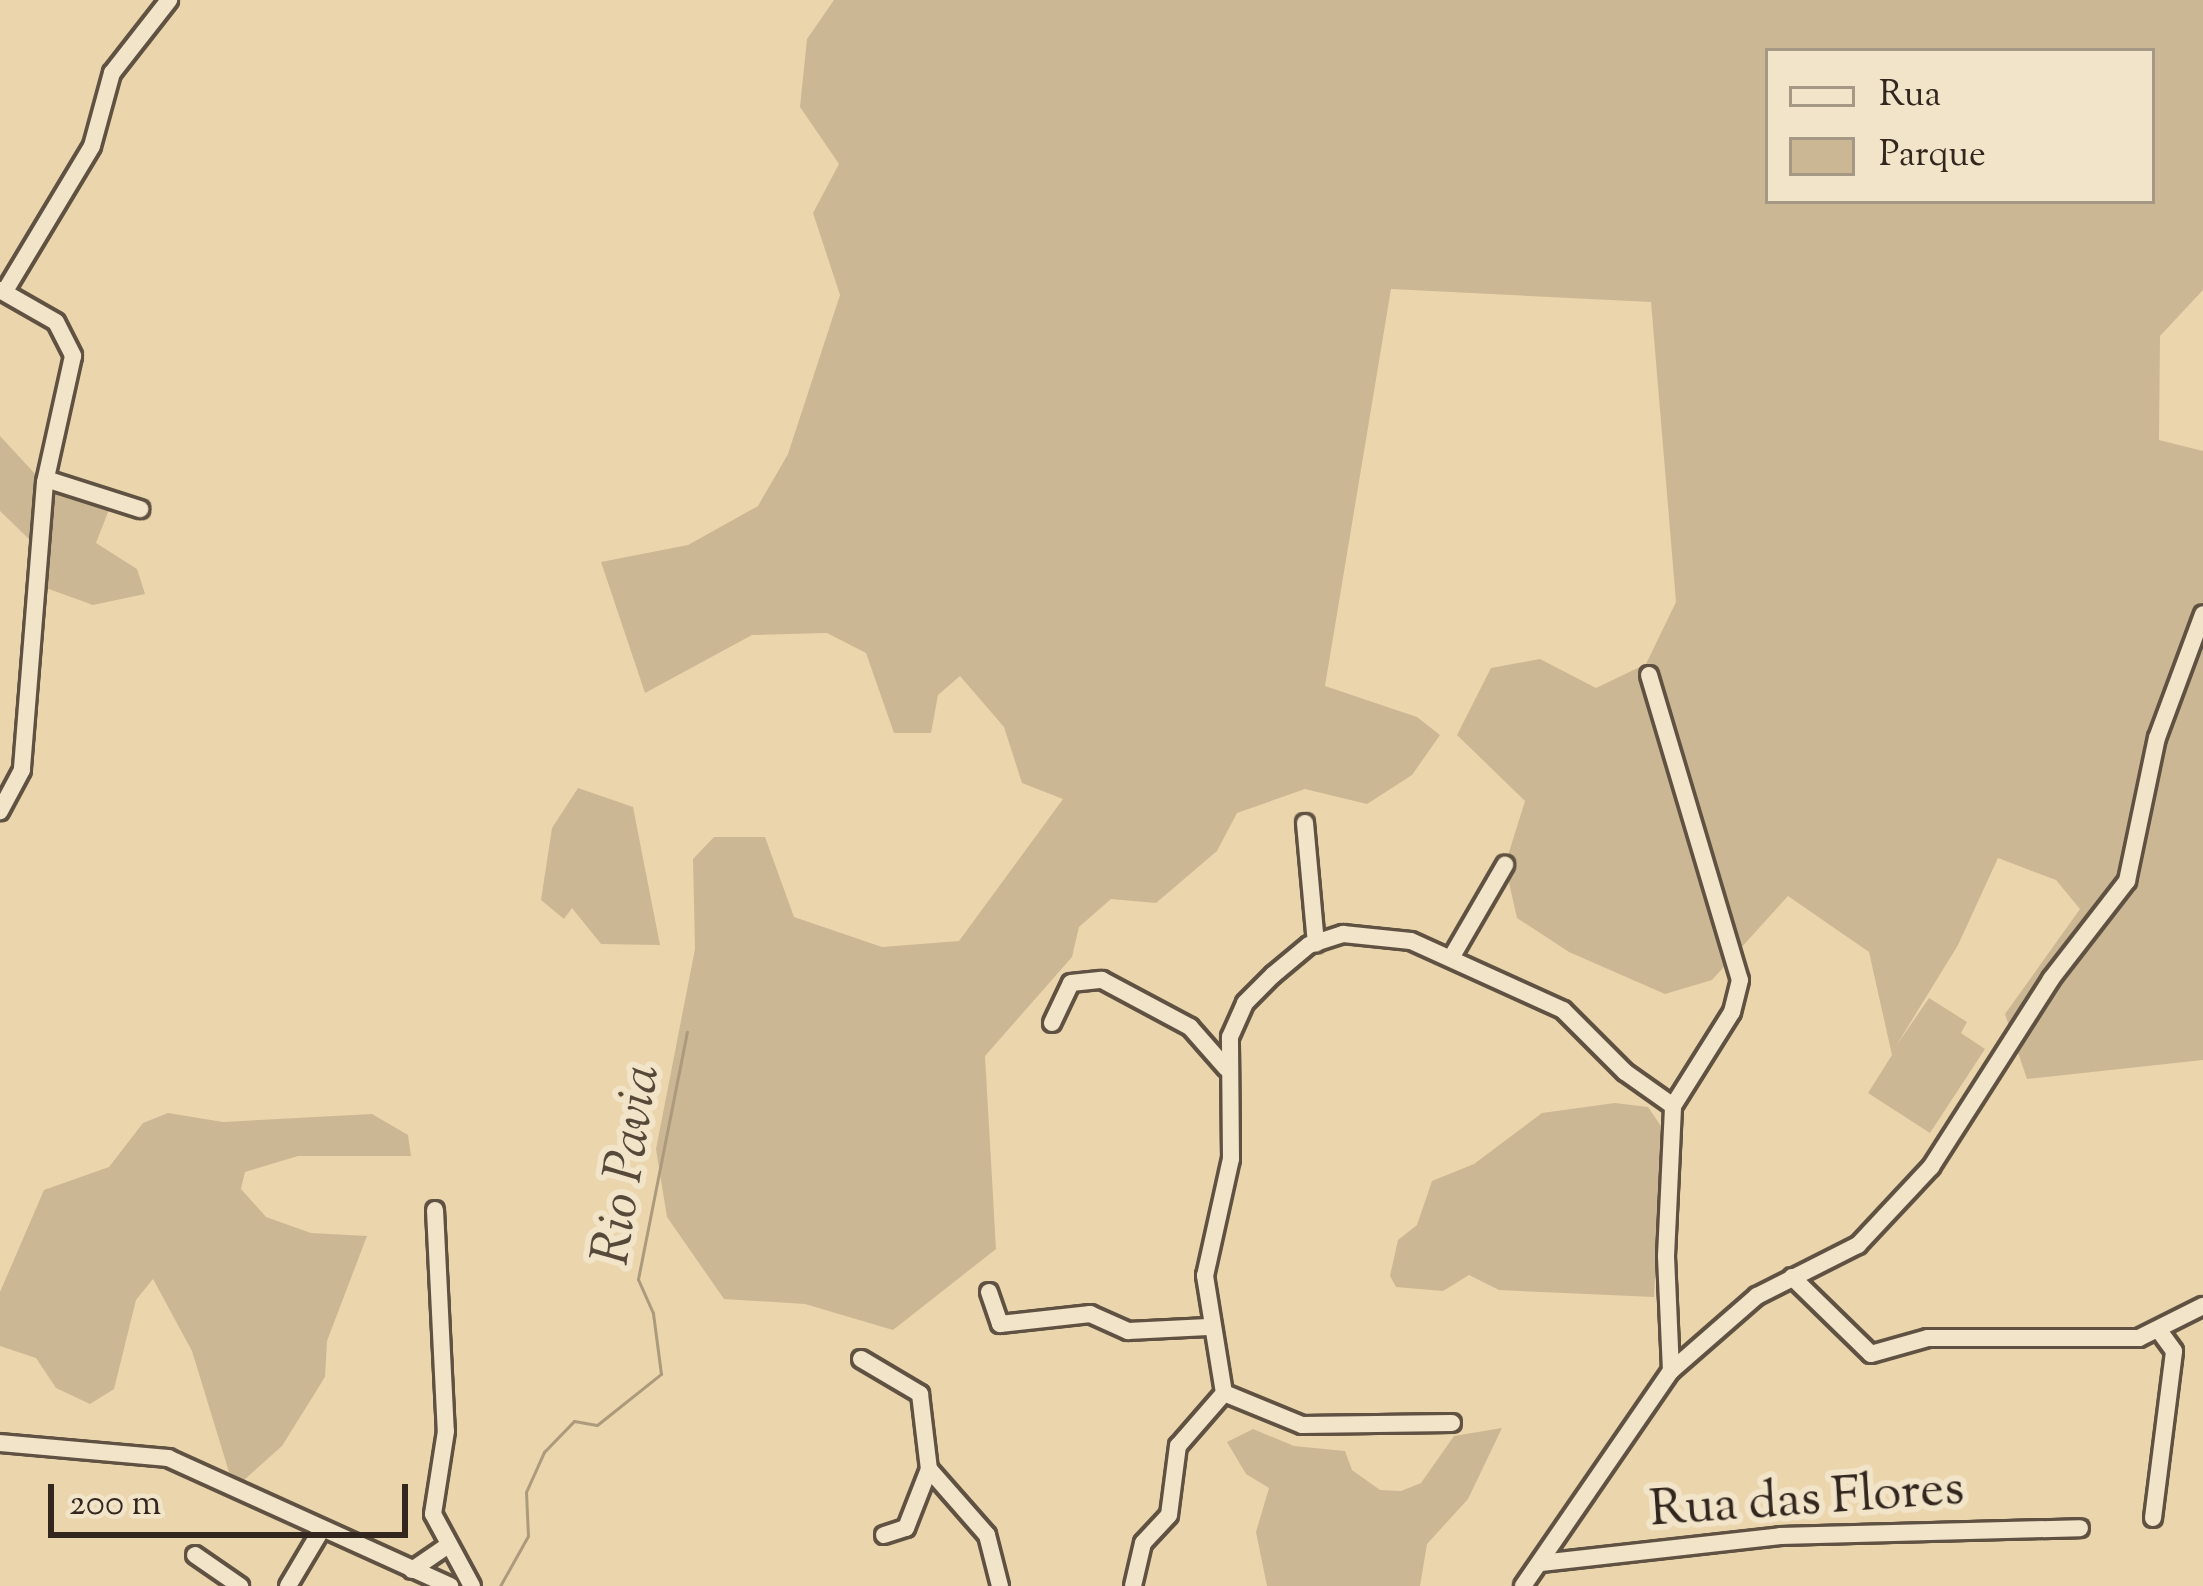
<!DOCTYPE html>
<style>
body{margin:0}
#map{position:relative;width:2203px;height:1586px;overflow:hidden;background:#ebd5ac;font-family:"Sorts Mill Goudy",serif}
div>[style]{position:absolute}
.green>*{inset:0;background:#ccb794}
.stream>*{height:3px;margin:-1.5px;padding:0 1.5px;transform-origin:1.5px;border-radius:1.5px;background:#ac9a7c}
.roads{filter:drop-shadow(3px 0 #605242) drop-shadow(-3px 0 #605242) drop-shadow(0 3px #605242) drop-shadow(0 -3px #605242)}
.minor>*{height:16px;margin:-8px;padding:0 8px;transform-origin:8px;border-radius:8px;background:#f2e4c9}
span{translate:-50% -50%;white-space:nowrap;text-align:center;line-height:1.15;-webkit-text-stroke:12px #f2e4c9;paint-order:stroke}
.street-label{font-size:51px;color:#32261e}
.water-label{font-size:54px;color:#57493a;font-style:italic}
.legend{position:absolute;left:1765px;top:48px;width:390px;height:156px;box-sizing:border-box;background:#f2e4c9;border:3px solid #a59885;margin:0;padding:15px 21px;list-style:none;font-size:36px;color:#32261e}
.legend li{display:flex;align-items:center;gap:24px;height:60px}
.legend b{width:60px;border:3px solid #a59885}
.scale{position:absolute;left:48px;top:1484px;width:360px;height:54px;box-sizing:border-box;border:6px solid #32261e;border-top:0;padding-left:15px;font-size:36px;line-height:42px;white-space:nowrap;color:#32261e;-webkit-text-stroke:9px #f2e4c9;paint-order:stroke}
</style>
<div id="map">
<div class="green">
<div style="clip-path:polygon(evenodd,834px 0,2203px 0,2203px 290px,2160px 336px,2159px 440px,2203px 451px,2203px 1060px,2027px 1079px,2005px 1014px,2080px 909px,2056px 880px,1998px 858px,1958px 945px,1896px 1046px,1929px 998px,1967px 1022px,1961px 1033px,1985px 1049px,1930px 1133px,1868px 1093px,1892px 1055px,1869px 952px,1788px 896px,1712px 980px,1665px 994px,1569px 952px,1517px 918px,1505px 865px,1525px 801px,1457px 735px,1491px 668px,1540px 659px,1596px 688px,1646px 664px,1676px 602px,1651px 302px,1391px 289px,1325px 686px,1417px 717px,1440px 735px,1412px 775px,1367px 804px,1305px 789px,1237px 813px,1217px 851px,1156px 903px,1111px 899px,1079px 927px,1072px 957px,985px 1056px,996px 1249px,893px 1330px,805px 1304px,724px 1299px,667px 1217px,656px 1149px,695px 949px,693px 859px,714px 837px,765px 837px,794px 917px,882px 947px,959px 941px,1063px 799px,1022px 783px,1004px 727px,960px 676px,938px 695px,931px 733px,894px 733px,866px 653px,827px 633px,752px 635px,645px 693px,601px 562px,688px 545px,758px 506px,788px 454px,840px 295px,813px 213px,839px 164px,800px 107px,807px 39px,834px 0,1768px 51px,2152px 51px,2152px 201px,1768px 201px,1768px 51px)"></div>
<div style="clip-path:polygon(0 436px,37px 476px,31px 541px,0 511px)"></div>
<div style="clip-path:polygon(53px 487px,110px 507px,96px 543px,137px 569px,145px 594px,93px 605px,46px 588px)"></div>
<div style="clip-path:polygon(578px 788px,633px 807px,660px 945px,601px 944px,572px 908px,564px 919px,541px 900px,552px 828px)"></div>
<div style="clip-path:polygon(1615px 1103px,1648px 1107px,1663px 1129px,1654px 1297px,1499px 1290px,1469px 1275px,1443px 1291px,1396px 1287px,1390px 1276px,1398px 1240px,1417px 1225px,1432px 1181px,1474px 1164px,1542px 1113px)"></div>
<div style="clip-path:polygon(168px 1113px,223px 1122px,372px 1114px,408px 1135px,411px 1156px,298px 1156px,245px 1172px,241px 1189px,266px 1217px,311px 1233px,367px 1236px,327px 1341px,325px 1377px,282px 1446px,244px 1480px,229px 1472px,192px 1351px,153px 1279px,136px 1300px,114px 1389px,90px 1404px,56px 1388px,36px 1358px,0 1346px,0 1292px,44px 1190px,109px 1167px,143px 1123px)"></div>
<div style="clip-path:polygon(1502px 1428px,1468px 1499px,1427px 1544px,1420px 1586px,1267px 1586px,1256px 1532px,1269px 1488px,1246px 1474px,1227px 1442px,1253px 1429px,1294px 1446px,1345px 1451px,1352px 1470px,1380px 1490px,1401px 1491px,1421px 1483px,1454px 1436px)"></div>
</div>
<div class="stream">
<div style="left:500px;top:1586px;width:57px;rotate:-60.8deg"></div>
<div style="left:528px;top:1536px;width:44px;rotate:-92.6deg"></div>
<div style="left:526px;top:1492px;width:44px;rotate:-65.8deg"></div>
<div style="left:544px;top:1452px;width:43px;rotate:-45.9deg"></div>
<div style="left:574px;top:1421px;width:23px;rotate:10deg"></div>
<div style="left:597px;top:1425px;width:82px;rotate:-38.6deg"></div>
<div style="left:661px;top:1374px;width:62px;rotate:-97.5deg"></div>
<div style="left:653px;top:1313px;width:37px;rotate:-114deg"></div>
<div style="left:638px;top:1279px;width:252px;rotate:-78.8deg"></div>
</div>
<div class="roads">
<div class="minor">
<div style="left:0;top:290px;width:64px;rotate:29.7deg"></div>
<div style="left:56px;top:322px;width:38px;rotate:63deg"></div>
<div style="left:73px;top:356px;width:129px;rotate:102.5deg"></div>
<div style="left:45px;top:482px;width:289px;rotate:94.6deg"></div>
<div style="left:22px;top:770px;width:47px;rotate:118.2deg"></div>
<div style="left:5px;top:291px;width:169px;rotate:-59deg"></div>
<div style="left:92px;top:146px;width:76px;rotate:-74.7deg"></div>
<div style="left:112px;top:73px;width:93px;rotate:-52deg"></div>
<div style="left:46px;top:479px;width:99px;rotate:17.7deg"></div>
<div style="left:1649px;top:675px;width:318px;rotate:73.4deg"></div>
<div style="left:1740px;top:980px;width:33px;rotate:104deg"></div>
<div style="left:1732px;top:1012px;width:111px;rotate:122.1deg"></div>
<div style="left:1305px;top:823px;width:121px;rotate:84.8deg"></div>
<div style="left:1451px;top:958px;width:108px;rotate:-59.9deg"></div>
<div style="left:1052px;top:1023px;width:44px;rotate:-64.6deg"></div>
<div style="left:1071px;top:983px;width:31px;rotate:-6deg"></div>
<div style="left:1102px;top:980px;width:100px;rotate:28.1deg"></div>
<div style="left:1190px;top:1027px;width:55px;rotate:48.7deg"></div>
<div style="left:435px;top:1210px;width:221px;rotate:87.2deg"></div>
<div style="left:446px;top:1431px;width:84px;rotate:98.9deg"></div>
<div style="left:433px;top:1514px;width:82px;rotate:61.6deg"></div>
<div style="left:1792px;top:1277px;width:110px;rotate:44.3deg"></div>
<div style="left:1871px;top:1354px;width:59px;rotate:-15.7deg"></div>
<div style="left:1928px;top:1338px;width:211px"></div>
<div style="left:2139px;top:1338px;width:72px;rotate:-26.6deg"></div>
<div style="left:989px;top:1292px;width:34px;rotate:71deg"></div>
<div style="left:1000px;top:1324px;width:91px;rotate:-6.3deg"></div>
<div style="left:1090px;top:1314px;width:42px;rotate:24.1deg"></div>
<div style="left:1128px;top:1331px;width:80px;rotate:-2.9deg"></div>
<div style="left:861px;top:1359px;width:69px;rotate:30.7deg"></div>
<div style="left:920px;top:1394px;width:76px;rotate:83.2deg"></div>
<div style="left:929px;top:1469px;width:88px;rotate:48.7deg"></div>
<div style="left:987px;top:1535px;width:53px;rotate:75.7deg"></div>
<div style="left:1671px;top:1371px;width:115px;rotate:-92.5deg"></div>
<div style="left:1666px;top:1256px;width:150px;rotate:-87.3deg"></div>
<div style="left:1224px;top:1393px;width:84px;rotate:22.3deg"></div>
<div style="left:1302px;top:1425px;width:150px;rotate:-0.8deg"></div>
<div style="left:0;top:1443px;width:169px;rotate:5.1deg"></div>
<div style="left:168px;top:1458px;width:310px;rotate:24.4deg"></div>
<div style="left:2153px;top:1518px;width:168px;rotate:-82.8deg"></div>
<div style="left:2174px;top:1351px;width:26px;rotate:-126deg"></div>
<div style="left:884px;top:1535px;width:23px;rotate:-18deg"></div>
<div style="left:906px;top:1528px;width:63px;rotate:-68.7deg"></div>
<div style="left:195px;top:1555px;width:55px;rotate:34.6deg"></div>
<div style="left:1541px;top:1563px;width:241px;rotate:-6.4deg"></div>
<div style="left:1780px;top:1536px;width:300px;rotate:-1.5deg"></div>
<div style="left:412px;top:1570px;width:42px;rotate:-34.4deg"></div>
<div style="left:288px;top:1586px;width:63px;rotate:-59.3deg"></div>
<div style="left:1133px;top:1586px;width:44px;rotate:-76.9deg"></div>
<div style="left:1143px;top:1543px;width:38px;rotate:-47deg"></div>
<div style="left:1169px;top:1515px;width:70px;rotate:-82.6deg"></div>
<div style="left:1178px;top:1446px;width:70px;rotate:-49deg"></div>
<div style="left:1224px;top:1393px;width:119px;rotate:-99.2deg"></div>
<div style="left:1205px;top:1276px;width:120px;rotate:-77.5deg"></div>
<div style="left:1231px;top:1159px;width:122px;rotate:-90.5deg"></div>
<div style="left:1230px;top:1037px;width:37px;rotate:-66deg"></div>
<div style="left:1245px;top:1003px;width:40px;rotate:-45deg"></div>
<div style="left:1273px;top:975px;width:47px;rotate:-39.8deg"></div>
<div style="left:1309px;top:945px;width:36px;rotate:-18deg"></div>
<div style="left:1343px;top:934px;width:68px;rotate:5.9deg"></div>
<div style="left:1411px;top:941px;width:167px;rotate:24.4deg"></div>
<div style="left:1563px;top:1010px;width:88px;rotate:45deg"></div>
<div style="left:1625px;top:1072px;width:59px;rotate:35.3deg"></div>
<div style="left:1523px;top:1586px;width:261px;rotate:-55.5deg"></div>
<div style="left:1671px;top:1371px;width:114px;rotate:-41.1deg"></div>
<div style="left:1757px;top:1296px;width:113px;rotate:-26.8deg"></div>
<div style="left:1858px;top:1245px;width:107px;rotate:-46.9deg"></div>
<div style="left:1931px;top:1167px;width:223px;rotate:-57.4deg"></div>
<div style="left:2051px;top:979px;width:124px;rotate:-52.2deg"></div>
<div style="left:2127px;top:881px;width:146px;rotate:-78.2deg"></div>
<div style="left:2157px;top:738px;width:132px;rotate:-69.6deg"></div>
</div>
</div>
<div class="street-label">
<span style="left:1807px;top:1502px;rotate:-4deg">Rua das Flores</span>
</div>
<div class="water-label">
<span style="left:629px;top:1165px;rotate:-81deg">Rio Pavia</span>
</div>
<ul class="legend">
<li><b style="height:15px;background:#f2e4c9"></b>Rua</li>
<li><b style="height:33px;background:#ccb794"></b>Parque</li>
</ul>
<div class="scale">200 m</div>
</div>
